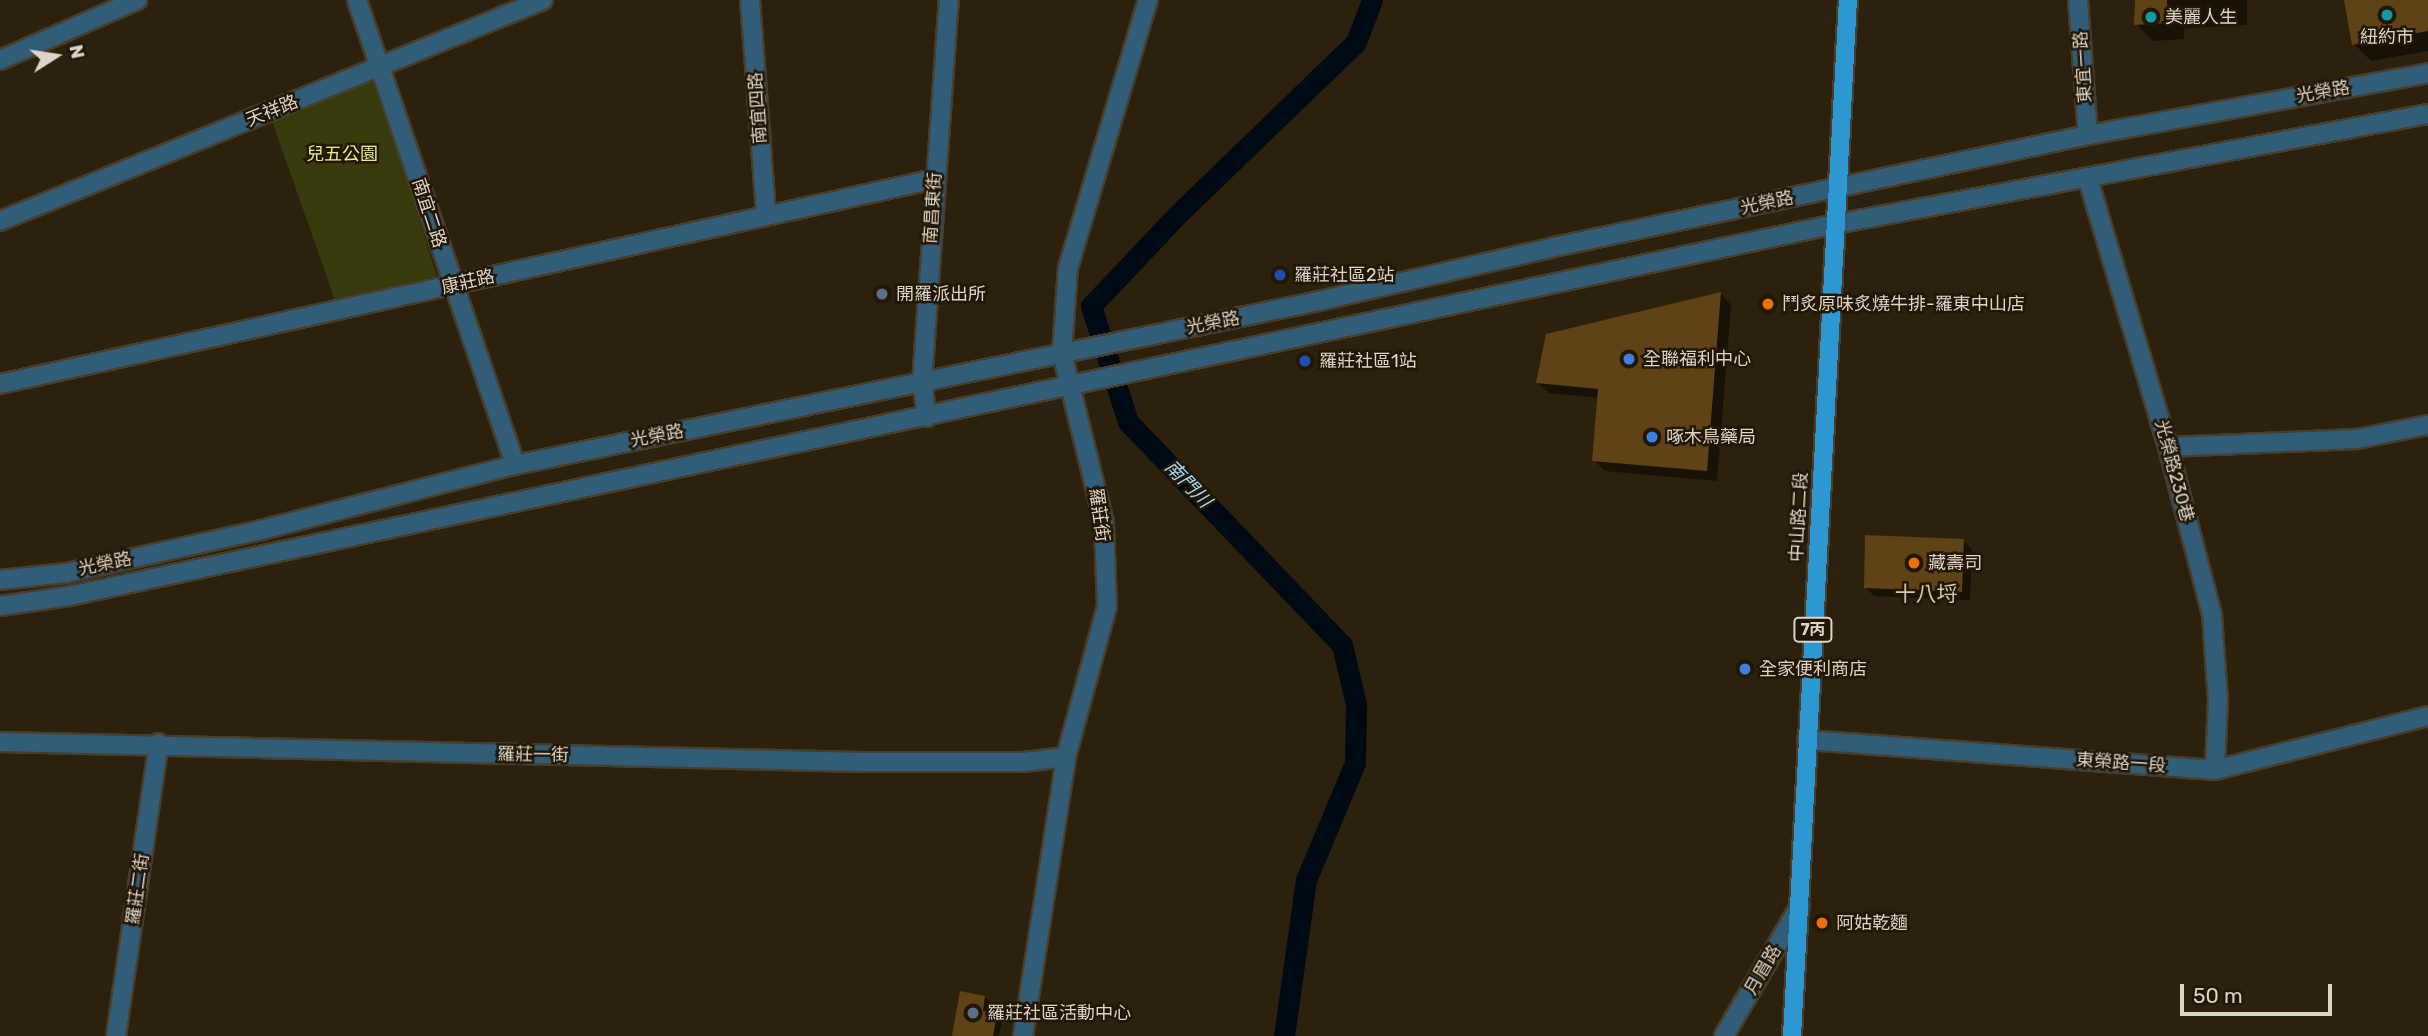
<!DOCTYPE html>
<meta charset="utf-8">
<style>
body{margin:0}
#map{position:relative;width:2428px;height:1036px;overflow:hidden;background:#2b210d;font-family:Rubik,"Noto Sans TC",sans-serif}
div>[style]{position:absolute}
.green>*{inset:0;background:#373a0a}
.shadow>*{inset:0;background:#0007}
.canal>*{height:21px;margin:-10.5px;padding:0 10.5px;transform-origin:10.5px;border-radius:10.5px;background:#000a14}
.building>*{inset:0;background:#5f4215}
.roads{filter:drop-shadow(2px 0 #473e2b) drop-shadow(-2px 0 #473e2b) drop-shadow(0 2px #473e2b) drop-shadow(0 -2px #473e2b)}
.minor>*{height:18px;margin:-9px;padding:0 9px;transform-origin:9px;border-radius:9px;background:#315d79}
.major>*{height:18px;margin:-9px;padding:0 9px;transform-origin:9px;border-radius:9px;background:#2d97d1}
.dots>*{width:19px;height:19px;translate:-50% -50%;box-sizing:border-box;border:4px solid #211704;border-radius:50%}
span{translate:-50% -50%;white-space:nowrap;text-align:center;line-height:1.15;-webkit-text-stroke:5px #211704;paint-order:stroke}
.shield-label span{padding:2px 5px;background:#211704;border:2px solid;border-radius:5px;-webkit-text-stroke-width:0}
.shield-label{font-size:16px;color:#dcd5c9;font-weight:700}
.poi-label{font-size:18px;color:#dcd5c9}
.left{translate:0 -50%;text-align:left}
.street-label{font-size:18px;color:#dcd5c9}
.park-label{font-size:18px;color:#e4ec8c}
.water-label{font-size:19px;color:#a1d9f8;font-style:italic}
.quarter-label{font-size:21px;color:#d4c7af}
.north{position:absolute;left:21px;top:21px;width:70px;height:70px;-webkit-text-stroke:5px #211704;paint-order:stroke;rotate:78deg;font-size:19px;font-weight:700;line-height:28px;text-align:center;color:#dcd5c9}
.north::after{content:'';display:block;margin:auto;width:24px;height:32px;background:#dcd5c9;clip-path:polygon(50% 0,100% 100%,50% 72%,0 100%)}
.scale{position:absolute;left:2180px;top:984px;width:152px;height:32px;box-sizing:border-box;border:4px solid #dcd5c9;border-top:0;padding-left:9px;font-size:21px;line-height:24px;white-space:nowrap;color:#dcd5c9;-webkit-text-stroke:5px #211704;paint-order:stroke}
</style>
<div id="map">
<div class="green">
<div style="clip-path:polygon(375px 80px,437px 276px,336px 303px,272px 121px)"></div>
</div>
<div class="shadow">
<div style="clip-path:polygon(2137px 0,2247px 0,2247px 25px,2184px 28px,2184px 39px,2153px 41px,2136px 24px)"></div>
<div style="clip-path:polygon(2345px 0,2428px 0,2428px 51px,2371px 61px,2354px 44px)"></div>
<div style="clip-path:polygon(1721px 294px,1731px 305px,1717px 481px,1605px 471px,1594px 460px,1599px 398px,1549px 393px,1538px 383px)"></div>
<div style="clip-path:polygon(1963px 541px,1972px 549px,1970px 600px,1874px 596px,1865px 587px)"></div>
<div style="clip-path:polygon(985px 997px,990px 1003px,988px 1014px,1002px 1021px,999px 1036px,955px 1036px)"></div>
</div>
<div class="canal">
<div style="left:1284px;top:1036px;width:158px;rotate:-82deg"></div>
<div style="left:1306px;top:880px;width:127px;rotate:-67.3deg"></div>
<div style="left:1355px;top:763px;width:59px;rotate:-89deg"></div>
<div style="left:1356px;top:704px;width:61px;rotate:-103.3deg"></div>
<div style="left:1342px;top:645px;width:309px;rotate:-133.8deg"></div>
<div style="left:1128px;top:422px;width:122px;rotate:-107.7deg"></div>
<div style="left:1091px;top:306px;width:124px;rotate:-46.6deg"></div>
<div style="left:1176px;top:216px;width:250px;rotate:-44deg"></div>
<div style="left:1356px;top:42px;width:45px;rotate:-69.1deg"></div>
</div>
<div class="building">
<div style="clip-path:polygon(2135px 0,2167px 0,2168px 23px,2134px 25px)"></div>
<div style="clip-path:polygon(2344px 0,2428px 0,2428px 31px,2352px 45px)"></div>
<div style="clip-path:polygon(1721px 292px,1707px 471px,1592px 461px,1598px 389px,1536px 383px,1546px 334px)"></div>
<div style="clip-path:polygon(1865px 535px,1964px 539px,1962px 592px,1864px 588px)"></div>
<div style="clip-path:polygon(960px 991px,985px 996px,983px 1011px,997px 1014px,993px 1036px,952px 1036px)"></div>
</div>
<div class="roads">
<div class="minor">
<div style="left:357px;top:0;width:491px;rotate:71.2deg"></div>
<div style="left:750px;top:0;width:216px;rotate:85.7deg"></div>
<div style="left:2078px;top:0;width:135px;rotate:85.8deg"></div>
<div style="left:0;top:60px;width:150px;rotate:-23.7deg"></div>
<div style="left:2088px;top:179px;width:280px;rotate:73.4deg"></div>
<div style="left:2168px;top:447px;width:174px;rotate:75.3deg"></div>
<div style="left:2212px;top:615px;width:85px;rotate:86deg"></div>
<div style="left:2218px;top:700px;width:70px;rotate:92.5deg"></div>
<div style="left:0;top:221px;width:586px;rotate:-22.15deg"></div>
<div style="left:0;top:384px;width:957px;rotate:-12.37deg"></div>
<div style="left:927px;top:417px;width:34px;rotate:-98deg"></div>
<div style="left:922px;top:383px;width:384px;rotate:-86deg"></div>
<div style="left:2168px;top:447px;width:189px;rotate:-2.4deg"></div>
<div style="left:2357px;top:439px;width:72px;rotate:-11.2deg"></div>
<div style="left:0;top:580px;width:66px;rotate:-6.1deg"></div>
<div style="left:66px;top:573px;width:200px;rotate:-12.4deg"></div>
<div style="left:261px;top:530px;width:262px;rotate:-14.4deg"></div>
<div style="left:515px;top:465px;width:821px;rotate:-11.53deg"></div>
<div style="left:1319px;top:301px;width:241px;rotate:-12.9deg"></div>
<div style="left:1554px;top:247px;width:546px;rotate:-11.85deg"></div>
<div style="left:2088px;top:135px;width:346px;rotate:-10.3deg"></div>
<div style="left:0;top:606px;width:70px;rotate:-8.2deg"></div>
<div style="left:69px;top:596px;width:1806px;rotate:-11.89deg"></div>
<div style="left:1836px;top:224px;width:602px;rotate:-10.53deg"></div>
<div style="left:1807px;top:740px;width:409px;rotate:4.2deg"></div>
<div style="left:2215px;top:770px;width:220px;rotate:-14.2deg"></div>
<div style="left:0;top:742px;width:863px;rotate:1.33deg"></div>
<div style="left:863px;top:762px;width:160px"></div>
<div style="left:1023px;top:762px;width:43px;rotate:-6.6deg"></div>
<div style="left:116px;top:1036px;width:296px;rotate:-81.7deg"></div>
<div style="left:1023px;top:1036px;width:282px;rotate:-81.2deg"></div>
<div style="left:1066px;top:757px;width:156px;rotate:-74.8deg"></div>
<div style="left:1107px;top:606px;width:83px;rotate:-92.1deg"></div>
<div style="left:1104px;top:523px;width:175px;rotate:-103.9deg"></div>
<div style="left:1062px;top:353px;width:85px;rotate:-86deg"></div>
<div style="left:1068px;top:268px;width:280px;rotate:-73.4deg"></div>
<div style="left:1724px;top:1036px;width:151px;rotate:-59.7deg"></div>
</div>
<div class="major">
<div style="left:1792px;top:1036px;width:1038px;rotate:-86.91deg"></div>
</div>
</div>
<div class="dots">
<div style="left:2387px;top:15px;background:#0f9aa8"></div>
<div style="left:2151px;top:17px;background:#0f9aa8"></div>
<div style="left:1280px;top:275px;background:#1a4fb4"></div>
<div style="left:882px;top:294px;background:#5c6f8a"></div>
<div style="left:1768px;top:304px;background:#e8710a"></div>
<div style="left:1629px;top:359px;background:#3f7fe0"></div>
<div style="left:1305px;top:361px;background:#1a4fb4"></div>
<div style="left:1652px;top:437px;background:#3f7fe0"></div>
<div style="left:1914px;top:563px;background:#e8710a"></div>
<div style="left:1745px;top:669px;background:#3f7fe0"></div>
<div style="left:1822px;top:923px;background:#e8710a"></div>
<div style="left:973px;top:1013px;background:#5c6f8a"></div>
</div>
<div class="shield-label">
<span style="left:1813px;top:630px">7丙</span>
</div>
<div class="poi-label">
<span class="left" style="left:2165px;top:17px">美麗人生</span>
<span style="left:2387px;top:37px">紐約市</span>
<span class="left" style="left:1294px;top:275px">羅莊社區2站</span>
<span class="left" style="left:896px;top:294px">開羅派出所</span>
<span class="left" style="left:1782px;top:304px">鬥炙原味炙燒牛排-羅東中山店</span>
<span class="left" style="left:1643px;top:359px">全聯福利中心</span>
<span class="left" style="left:1319px;top:361px">羅莊社區1站</span>
<span class="left" style="left:1666px;top:437px">啄木鳥藥局</span>
<span class="left" style="left:1928px;top:563px">藏壽司</span>
<span class="left" style="left:1759px;top:669px">全家便利商店</span>
<span class="left" style="left:1836px;top:923px">阿姑乾麵</span>
<span class="left" style="left:987px;top:1013px">羅莊社區活動中心</span>
</div>
<div class="street-label">
<span style="left:2083px;top:67px;rotate:-94deg">東宜一路</span>
<span style="left:2323px;top:92px;rotate:-10deg">光榮路</span>
<span style="left:758px;top:108px;rotate:-94deg">南宜四路</span>
<span style="left:272px;top:111px;rotate:-22deg">天祥路</span>
<span style="left:1767px;top:203px;rotate:-12deg">光榮路</span>
<span style="left:933px;top:208px;rotate:-86deg">南昌東街</span>
<span style="left:429px;top:213px;rotate:72deg">南宜二路</span>
<span style="left:468px;top:282px;rotate:-13deg">康莊路</span>
<span style="left:1213px;top:323px;rotate:-11deg">光榮路</span>
<span style="left:657px;top:436px;rotate:-11deg">光榮路</span>
<span style="left:2174px;top:471px;rotate:75deg">光榮路230巷</span>
<span style="left:1099px;top:515px;rotate:82deg">羅莊街</span>
<span style="left:1799px;top:517px;rotate:-87deg">中山路二段</span>
<span style="left:105px;top:564px;rotate:-12deg">光榮路</span>
<span style="left:533px;top:755px;rotate:1deg">羅莊一街</span>
<span style="left:2121px;top:763px;rotate:4deg">東榮路一段</span>
<span style="left:138px;top:889px;rotate:-82deg">羅莊二街</span>
<span style="left:1763px;top:970px;rotate:-60deg">月眉路</span>
</div>
<div class="park-label">
<span style="left:342px;top:154px">兒五公園</span>
</div>
<div class="water-label">
<span style="left:1188px;top:484px;rotate:46deg">南門川</span>
</div>
<div class="quarter-label">
<span style="left:1926px;top:594px">十八埒</span>
</div>
<div class="north">N</div>
<div class="scale">50 m</div>
</div>
